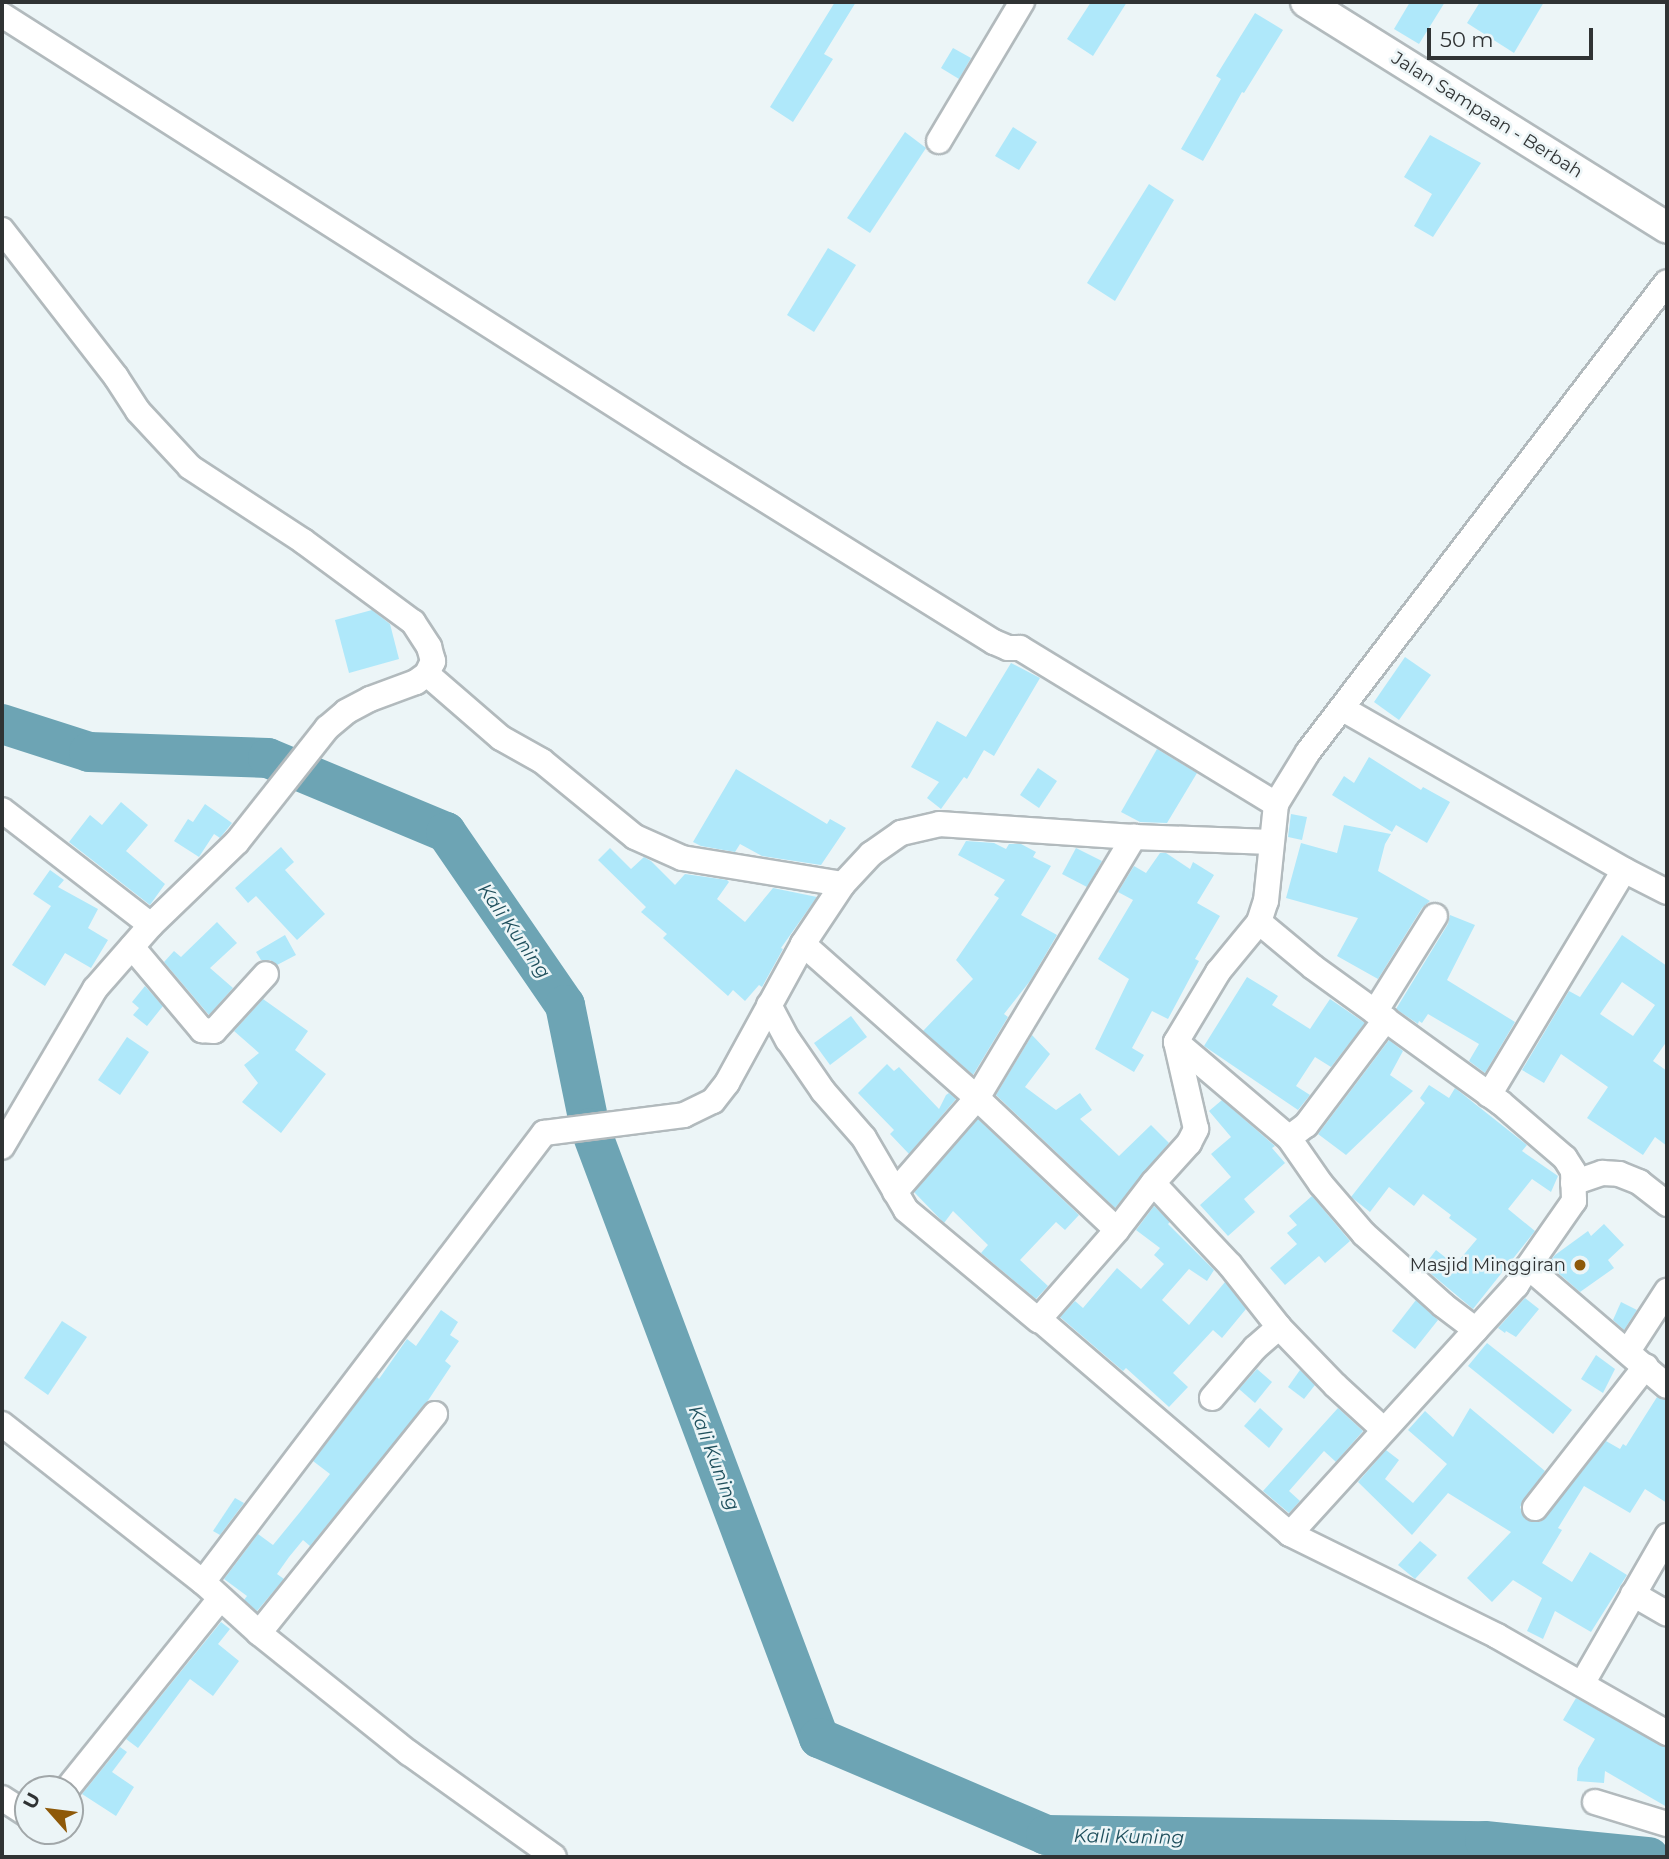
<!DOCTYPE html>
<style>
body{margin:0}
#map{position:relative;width:1669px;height:1859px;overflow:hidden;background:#ecf5f7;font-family:Montserrat,sans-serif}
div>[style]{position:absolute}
.river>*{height:40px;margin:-20px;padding:0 20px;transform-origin:20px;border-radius:20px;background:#6da4b4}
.building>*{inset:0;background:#afe8fa}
.roads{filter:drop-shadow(2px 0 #b2babd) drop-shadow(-2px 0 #b2babd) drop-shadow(0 2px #b2babd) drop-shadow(0 -2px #b2babd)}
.minor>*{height:24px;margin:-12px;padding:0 12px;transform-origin:12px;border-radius:12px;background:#fff}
.major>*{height:30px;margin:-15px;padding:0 15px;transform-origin:15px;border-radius:15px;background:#fff}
.dots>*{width:19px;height:19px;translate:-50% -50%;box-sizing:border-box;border:4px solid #ecf5f7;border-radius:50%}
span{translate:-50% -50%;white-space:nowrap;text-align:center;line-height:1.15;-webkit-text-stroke:5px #ecf5f7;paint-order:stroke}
.street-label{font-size:18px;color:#303334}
.poi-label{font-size:18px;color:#303334}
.right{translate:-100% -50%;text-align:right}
.water-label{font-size:19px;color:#1f4f5c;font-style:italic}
.frame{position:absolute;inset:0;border:4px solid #303334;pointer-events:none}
.north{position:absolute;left:14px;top:1775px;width:70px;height:70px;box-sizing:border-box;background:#ecf5f7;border:2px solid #a1a7a9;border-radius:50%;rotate:298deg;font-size:19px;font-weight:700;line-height:28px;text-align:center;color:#303334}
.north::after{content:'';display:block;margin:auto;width:24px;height:32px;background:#8e5909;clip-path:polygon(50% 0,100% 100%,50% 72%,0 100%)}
.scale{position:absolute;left:1427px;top:28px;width:166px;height:32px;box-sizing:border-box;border:4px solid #303334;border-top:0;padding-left:9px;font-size:21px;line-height:24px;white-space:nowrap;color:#303334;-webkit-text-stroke:5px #ecf5f7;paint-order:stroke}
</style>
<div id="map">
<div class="river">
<div style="left:2px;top:724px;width:91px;rotate:17.8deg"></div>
<div style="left:89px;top:752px;width:179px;rotate:1.9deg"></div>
<div style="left:268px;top:758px;width:193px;rotate:22.6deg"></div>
<div style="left:446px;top:832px;width:210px;rotate:55.5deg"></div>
<div style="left:565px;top:1005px;width:126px;rotate:78.5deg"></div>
<div style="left:590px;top:1128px;width:652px;rotate:69.42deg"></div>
<div style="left:819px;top:1738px;width:247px;rotate:23.1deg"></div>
<div style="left:1046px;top:1835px;width:439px;rotate:0.8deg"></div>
<div style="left:1485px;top:1841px;width:165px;rotate:5.6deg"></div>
</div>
<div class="building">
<div style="clip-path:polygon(835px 2px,856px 2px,824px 54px,833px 59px,793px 122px,770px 107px)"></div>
<div style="clip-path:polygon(1091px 2px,1127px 2px,1093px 56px,1067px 39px)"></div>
<div style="clip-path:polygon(1410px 2px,1445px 2px,1419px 44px,1394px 29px)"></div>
<div style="clip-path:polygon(1480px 2px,1544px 2px,1514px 53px,1467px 23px)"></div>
<div style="clip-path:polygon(1255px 13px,1283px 30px,1244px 93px,1242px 92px,1203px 161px,1181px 149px,1221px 79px,1216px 76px)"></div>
<div style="clip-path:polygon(953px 48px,971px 58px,959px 79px,941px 68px)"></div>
<div style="clip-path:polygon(1013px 127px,1037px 142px,1019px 170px,995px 156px)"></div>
<div style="clip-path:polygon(905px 132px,926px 148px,870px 233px,847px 218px)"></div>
<div style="clip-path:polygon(1430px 135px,1481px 163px,1433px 237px,1414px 226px,1432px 194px,1404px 177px)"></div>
<div style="clip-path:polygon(1149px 184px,1174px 200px,1115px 301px,1087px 283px)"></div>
<div style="clip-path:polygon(828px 248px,856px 265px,814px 332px,787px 315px)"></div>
<div style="clip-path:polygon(372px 610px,390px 624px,399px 659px,349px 673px,335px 620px)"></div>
<div style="clip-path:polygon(1405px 657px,1431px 675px,1399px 720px,1374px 702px)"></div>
<div style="clip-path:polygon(1011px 663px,1040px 678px,994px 756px,984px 750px,967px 779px,964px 777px,941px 809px,927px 798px,939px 782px,911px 767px,937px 721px,966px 737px)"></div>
<div style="clip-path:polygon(1157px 749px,1197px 773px,1167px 823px,1140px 822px,1121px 812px)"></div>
<div style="clip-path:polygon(1369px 757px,1421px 790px,1423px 787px,1450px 802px,1427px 843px,1396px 825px,1392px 832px,1332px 795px,1344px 776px,1354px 783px)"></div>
<div style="clip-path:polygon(1038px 768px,1057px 781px,1039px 808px,1020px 795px)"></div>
<div style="clip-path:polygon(736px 769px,827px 824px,830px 819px,846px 828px,821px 865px,762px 856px,740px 844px,735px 852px,701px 846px,693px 842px)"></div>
<div style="clip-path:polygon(121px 802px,148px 825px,126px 851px,165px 884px,150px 905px,69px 842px,90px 815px,102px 825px)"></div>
<div style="clip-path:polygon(205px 804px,232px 823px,220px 838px,214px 834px,199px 857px,174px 841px,188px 819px,193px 822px)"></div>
<div style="clip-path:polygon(1291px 814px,1307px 817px,1302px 840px,1288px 837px)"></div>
<div style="clip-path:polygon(1344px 825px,1391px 834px,1385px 844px,1378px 871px,1430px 901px,1422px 908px,1378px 979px,1337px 956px,1358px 918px,1286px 898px,1301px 843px,1337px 853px)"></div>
<div style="clip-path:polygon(966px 841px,994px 843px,1006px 849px,1009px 844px,1021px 844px,1036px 852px,1033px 857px,1051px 866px,1021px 915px,1057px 935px,1030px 981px,1004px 1014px,1008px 1017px,973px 1075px,923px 1031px,973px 979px,956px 960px,999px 898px,994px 895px,1005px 880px,958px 855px)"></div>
<div style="clip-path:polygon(281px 847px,294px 862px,285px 870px,325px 914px,297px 940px,256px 896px,248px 903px,235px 888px)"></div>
<div style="clip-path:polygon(610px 848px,631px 869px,644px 857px,651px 861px,675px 885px,685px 874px,727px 880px,729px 882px,717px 899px,745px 922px,773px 888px,817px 897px,781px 948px,783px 949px,762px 987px,759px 985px,745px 1001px,733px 990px,728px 996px,663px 938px,667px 934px,641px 912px,646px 907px,598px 860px)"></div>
<div style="clip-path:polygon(1076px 848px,1102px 861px,1087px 887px,1062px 874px)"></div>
<div style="clip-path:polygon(1160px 853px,1166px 853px,1190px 869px,1193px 862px,1214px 875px,1197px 903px,1220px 916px,1195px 959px,1199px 961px,1168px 1019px,1152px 1011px,1132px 1048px,1144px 1055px,1134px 1072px,1095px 1049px,1129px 979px,1098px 959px,1133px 900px,1118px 892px,1134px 866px,1146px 873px)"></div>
<div style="clip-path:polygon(50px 870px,64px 880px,58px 887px,98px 909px,88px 928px,108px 940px,91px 968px,65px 953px,45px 986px,12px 965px,51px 906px,33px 894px)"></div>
<div style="clip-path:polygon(1450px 915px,1475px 925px,1447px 980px,1515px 1022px,1485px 1073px,1469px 1061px,1479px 1044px,1428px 1014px,1422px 1023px,1419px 1021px,1418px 1024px,1396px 1009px,1448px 924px)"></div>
<div style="clip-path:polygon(217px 922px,237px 943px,210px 968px,233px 988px,209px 1015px,164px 962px,174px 951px,181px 957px)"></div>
<div style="clip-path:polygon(285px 935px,296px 955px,277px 965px,270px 960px,261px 960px,256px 952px)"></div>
<div style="clip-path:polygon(evenodd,1622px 935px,1667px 966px,1667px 1041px,1653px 1061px,1667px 1071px,1667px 1146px,1655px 1137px,1643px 1155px,1587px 1118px,1608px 1087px,1561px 1054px,1544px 1083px,1522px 1070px,1569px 991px,1580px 997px,1622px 935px,1622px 982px,1655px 1005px,1633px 1036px,1600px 1014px,1622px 982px)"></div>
<div style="clip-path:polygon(1247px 977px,1278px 996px,1272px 1005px,1310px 1029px,1330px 999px,1365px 1023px,1331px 1067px,1315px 1057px,1296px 1086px,1310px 1095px,1298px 1110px,1204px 1046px)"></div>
<div style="clip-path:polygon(145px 986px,163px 1006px,147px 1026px,133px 1015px,139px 1008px,132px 1002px)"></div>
<div style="clip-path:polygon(263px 999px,308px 1031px,295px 1050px,326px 1074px,281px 1133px,242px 1102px,258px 1083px,244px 1065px,259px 1053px,234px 1031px)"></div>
<div style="clip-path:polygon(851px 1016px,867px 1037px,830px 1065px,814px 1043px)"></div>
<div style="clip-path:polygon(1032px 1035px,1050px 1054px,1025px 1087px,1056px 1110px,1080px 1093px,1092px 1110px,1080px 1119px,1119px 1156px,1151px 1125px,1169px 1143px,1115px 1208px,996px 1095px)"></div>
<div style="clip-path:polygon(127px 1037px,149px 1052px,120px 1095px,98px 1080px)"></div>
<div style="clip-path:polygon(1389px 1040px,1403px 1051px,1390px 1075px,1413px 1091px,1346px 1155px,1318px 1134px)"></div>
<div style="clip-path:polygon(887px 1064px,894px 1071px,899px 1067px,939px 1109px,946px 1095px,949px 1093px,956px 1099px,909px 1154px,890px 1134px,894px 1130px,858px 1093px)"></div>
<div style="clip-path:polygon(1429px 1085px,1449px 1098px,1455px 1088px,1527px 1145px,1522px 1151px,1558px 1176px,1551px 1192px,1532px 1179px,1508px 1209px,1535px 1231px,1473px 1309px,1423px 1267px,1436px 1250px,1455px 1265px,1477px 1239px,1449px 1218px,1451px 1215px,1423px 1194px,1414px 1206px,1389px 1187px,1370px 1212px,1351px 1197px,1425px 1103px,1420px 1098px)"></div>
<div style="clip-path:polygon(1222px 1100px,1275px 1146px,1272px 1148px,1285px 1163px,1244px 1199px,1255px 1212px,1228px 1236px,1200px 1205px,1231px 1177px,1211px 1154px,1231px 1137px,1209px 1111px)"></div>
<div style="clip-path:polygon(978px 1119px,1079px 1215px,1065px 1230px,1056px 1222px,1020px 1260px,1048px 1286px,1036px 1299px,981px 1253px,988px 1245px,953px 1211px,944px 1223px,914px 1192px)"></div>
<div style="clip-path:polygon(1312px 1196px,1350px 1241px,1325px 1263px,1319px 1256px,1285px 1285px,1270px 1268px,1297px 1244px,1287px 1233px,1297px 1225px,1289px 1216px)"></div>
<div style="clip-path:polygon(1154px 1206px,1170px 1222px,1168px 1224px,1214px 1270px,1207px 1281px,1189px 1269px,1162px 1300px,1189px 1325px,1225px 1282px,1246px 1309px,1222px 1338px,1213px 1330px,1173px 1373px,1188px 1387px,1169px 1407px,1126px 1368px,1123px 1371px,1060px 1317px,1075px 1301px,1083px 1308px,1117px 1268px,1141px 1289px,1164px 1264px,1154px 1255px,1160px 1248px,1136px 1230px)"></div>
<div style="clip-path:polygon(1604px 1224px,1624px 1245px,1608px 1260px,1614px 1268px,1580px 1292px,1548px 1264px,1555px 1255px,1588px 1231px,1591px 1236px)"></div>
<div style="clip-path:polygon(1525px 1298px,1539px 1309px,1516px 1337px,1506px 1331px,1505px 1333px,1498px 1328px)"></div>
<div style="clip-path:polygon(1416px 1300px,1438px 1320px,1415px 1349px,1392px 1331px)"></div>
<div style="clip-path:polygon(1621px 1302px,1637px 1310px,1624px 1330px,1613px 1320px)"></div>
<div style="clip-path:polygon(441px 1310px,458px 1322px,450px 1335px,459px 1341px,445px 1361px,451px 1366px,427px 1402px,310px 1546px,303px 1540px,289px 1557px,277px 1574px,284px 1579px,257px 1611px,244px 1600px,247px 1596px,224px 1579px,258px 1534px,273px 1545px,300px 1512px,330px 1474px,313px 1461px,377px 1377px,379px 1379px,407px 1339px,416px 1346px)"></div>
<div style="clip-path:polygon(62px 1321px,87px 1337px,48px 1395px,24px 1378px)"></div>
<div style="clip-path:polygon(1487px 1343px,1572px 1410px,1553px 1434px,1468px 1366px)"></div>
<div style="clip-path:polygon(1596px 1355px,1615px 1369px,1603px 1393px,1581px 1379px)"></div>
<div style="clip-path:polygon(1257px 1369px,1272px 1382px,1255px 1403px,1239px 1389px)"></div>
<div style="clip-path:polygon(1300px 1370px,1315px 1385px,1304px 1399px,1288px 1387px)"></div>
<div style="clip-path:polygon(1657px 1397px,1667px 1400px,1667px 1503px,1645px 1489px,1630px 1513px,1584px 1486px,1558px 1528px,1562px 1530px,1542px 1563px,1572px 1582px,1590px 1552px,1627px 1575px,1591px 1632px,1555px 1611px,1543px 1639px,1527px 1631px,1542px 1598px,1513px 1580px,1492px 1602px,1467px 1578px,1511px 1532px,1448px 1493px,1412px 1535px,1358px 1482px,1386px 1450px,1399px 1460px,1385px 1479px,1413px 1503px,1447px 1464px,1408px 1430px,1425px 1411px,1453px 1437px,1470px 1408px,1545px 1471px,1520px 1507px,1525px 1519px,1540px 1522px,1606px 1441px,1620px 1449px,1623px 1444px,1626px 1446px)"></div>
<div style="clip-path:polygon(1260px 1408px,1283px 1429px,1269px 1448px,1244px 1426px)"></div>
<div style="clip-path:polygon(1338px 1408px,1363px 1431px,1336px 1462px,1324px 1451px,1289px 1491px,1300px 1501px,1289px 1513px,1263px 1491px)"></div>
<div style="clip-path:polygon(235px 1498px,244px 1503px,220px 1535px,213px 1531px)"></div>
<div style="clip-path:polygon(1420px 1541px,1437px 1555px,1415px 1579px,1398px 1565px)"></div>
<div style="clip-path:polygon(221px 1622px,230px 1629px,218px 1644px,239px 1661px,213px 1696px,190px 1679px,138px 1748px,126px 1739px)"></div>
<div style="clip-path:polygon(1576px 1698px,1667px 1748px,1667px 1807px,1605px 1771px,1604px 1783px,1577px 1781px,1578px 1768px,1595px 1739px,1563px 1720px)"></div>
<div style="clip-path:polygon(120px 1747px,127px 1752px,112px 1772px,134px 1787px,116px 1816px,82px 1794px)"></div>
</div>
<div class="roads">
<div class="minor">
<div style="left:2px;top:15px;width:816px;rotate:32.48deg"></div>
<div style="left:690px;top:453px;width:358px;rotate:31.9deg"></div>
<div style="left:994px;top:642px;width:15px;rotate:23deg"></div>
<div style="left:1008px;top:648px;width:12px"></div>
<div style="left:1020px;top:648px;width:300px;rotate:31.4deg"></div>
<div style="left:939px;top:141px;width:162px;rotate:-59.2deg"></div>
<div style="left:2px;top:230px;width:186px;rotate:52.2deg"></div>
<div style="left:116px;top:377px;width:40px;rotate:57.1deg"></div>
<div style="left:138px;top:411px;width:76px;rotate:47.1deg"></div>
<div style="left:190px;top:467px;width:135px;rotate:33.2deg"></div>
<div style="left:303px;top:541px;width:137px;rotate:36.4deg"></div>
<div style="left:413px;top:622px;width:30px;rotate:57deg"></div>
<div style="left:429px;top:647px;width:15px;rotate:74deg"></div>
<div style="left:433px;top:661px;width:14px;rotate:115deg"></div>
<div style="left:427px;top:674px;width:14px;rotate:144deg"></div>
<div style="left:416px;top:682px;width:49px;rotate:159.7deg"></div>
<div style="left:370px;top:699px;width:27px;rotate:152deg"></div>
<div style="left:346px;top:712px;width:25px;rotate:140deg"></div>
<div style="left:327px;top:728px;width:145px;rotate:128.3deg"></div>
<div style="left:237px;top:842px;width:120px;rotate:136deg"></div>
<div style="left:151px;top:925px;width:85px;rotate:131.2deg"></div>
<div style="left:95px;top:989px;width:183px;rotate:120.5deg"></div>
<div style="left:427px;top:674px;width:98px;rotate:40.9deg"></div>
<div style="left:501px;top:738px;width:47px;rotate:29.3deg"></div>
<div style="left:542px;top:761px;width:120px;rotate:39.3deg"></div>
<div style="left:635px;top:837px;width:51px;rotate:24.1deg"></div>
<div style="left:682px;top:858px;width:163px;rotate:9.2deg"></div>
<div style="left:843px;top:884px;width:41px;rotate:-47deg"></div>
<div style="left:871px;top:854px;width:37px;rotate:-35deg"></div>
<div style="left:901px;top:833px;width:39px;rotate:-13deg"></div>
<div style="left:939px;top:824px;width:195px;rotate:3.8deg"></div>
<div style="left:1134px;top:837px;width:137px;rotate:2.1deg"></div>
<div style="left:1343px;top:709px;width:324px;rotate:29.8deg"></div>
<div style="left:1624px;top:870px;width:48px;rotate:27.1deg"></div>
<div style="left:2px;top:810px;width:188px;rotate:37.7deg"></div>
<div style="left:1259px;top:922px;width:22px;rotate:-72deg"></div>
<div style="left:1266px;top:901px;width:98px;rotate:-84.1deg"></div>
<div style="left:1276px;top:804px;width:61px;rotate:-58.4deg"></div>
<div style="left:1308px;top:752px;width:591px;rotate:-52.63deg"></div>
<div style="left:803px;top:944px;width:232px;rotate:41.5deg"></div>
<div style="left:977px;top:1098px;width:192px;rotate:43.3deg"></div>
<div style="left:132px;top:947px;width:109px;rotate:49.9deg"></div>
<div style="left:202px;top:1030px;width:12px;rotate:5deg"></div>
<div style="left:214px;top:1031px;width:77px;rotate:-47.6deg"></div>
<div style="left:769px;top:1005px;width:40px;rotate:62deg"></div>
<div style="left:788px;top:1040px;width:62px;rotate:55.5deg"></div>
<div style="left:823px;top:1091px;width:62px;rotate:48.9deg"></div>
<div style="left:864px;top:1138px;width:83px;rotate:59.7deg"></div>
<div style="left:906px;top:1210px;width:173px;rotate:39.8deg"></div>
<div style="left:1375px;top:1012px;width:113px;rotate:-58deg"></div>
<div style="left:1386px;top:1019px;width:133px;rotate:127deg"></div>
<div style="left:1306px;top:1125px;width:21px;rotate:143deg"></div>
<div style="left:1289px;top:1138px;width:56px;rotate:55.2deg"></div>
<div style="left:1321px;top:1184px;width:66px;rotate:49.3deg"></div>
<div style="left:1364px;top:1234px;width:106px;rotate:41.9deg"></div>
<div style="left:1443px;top:1305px;width:41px;rotate:37.1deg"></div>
<div style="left:1176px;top:1042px;width:148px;rotate:40.3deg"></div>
<div style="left:1489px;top:1095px;width:262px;rotate:-59deg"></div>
<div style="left:1153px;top:1183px;width:54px;rotate:-48deg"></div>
<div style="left:1189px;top:1143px;width:16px;rotate:-63deg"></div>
<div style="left:1196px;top:1129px;width:89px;rotate:-102.9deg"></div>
<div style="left:1176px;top:1042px;width:82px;rotate:-59deg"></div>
<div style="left:1218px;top:972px;width:65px;rotate:-50.6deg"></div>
<div style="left:1259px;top:922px;width:70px;rotate:39.8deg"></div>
<div style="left:1313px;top:967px;width:232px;rotate:35.9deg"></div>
<div style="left:1501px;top:1103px;width:84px;rotate:40.7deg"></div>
<div style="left:1565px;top:1158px;width:15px;rotate:58deg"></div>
<div style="left:1573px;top:1171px;width:30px;rotate:88deg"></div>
<div style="left:1574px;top:1201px;width:80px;rotate:124.9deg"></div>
<div style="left:1528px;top:1267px;width:183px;rotate:40.6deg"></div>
<div style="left:1573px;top:1183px;width:31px;rotate:-19deg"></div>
<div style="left:1602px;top:1173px;width:17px;rotate:3deg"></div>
<div style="left:1619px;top:1174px;width:22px;rotate:22deg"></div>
<div style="left:1639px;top:1182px;width:36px;rotate:38deg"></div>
<div style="left:895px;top:1192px;width:125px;rotate:-48.9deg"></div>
<div style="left:977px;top:1098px;width:305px;rotate:-59deg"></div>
<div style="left:1628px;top:1351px;width:72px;rotate:-57deg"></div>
<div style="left:1212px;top:1398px;width:66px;rotate:-49.3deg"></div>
<div style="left:1255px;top:1348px;width:32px;rotate:-41deg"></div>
<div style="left:2px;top:1424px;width:256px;rotate:38.2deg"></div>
<div style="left:203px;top:1582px;width:76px;rotate:42.3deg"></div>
<div style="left:259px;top:1633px;width:192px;rotate:38.7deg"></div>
<div style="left:409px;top:1753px;width:178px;rotate:35.6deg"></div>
<div style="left:1383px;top:1429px;width:65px;rotate:-137.5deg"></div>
<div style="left:1335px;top:1385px;width:81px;rotate:-134deg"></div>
<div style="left:1279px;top:1327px;width:79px;rotate:-128.3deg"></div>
<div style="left:1230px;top:1265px;width:112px;rotate:-133.2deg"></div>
<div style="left:1153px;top:1183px;width:59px;rotate:127.5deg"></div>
<div style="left:1117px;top:1230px;width:118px;rotate:131.2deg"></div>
<div style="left:1039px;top:1319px;width:330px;rotate:40.6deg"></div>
<div style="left:1290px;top:1534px;width:231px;rotate:26.2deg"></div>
<div style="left:1497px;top:1636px;width:196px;rotate:29.7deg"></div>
<div style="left:1535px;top:1508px;width:180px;rotate:-52deg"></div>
<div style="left:1290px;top:1534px;width:336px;rotate:-47.7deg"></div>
<div style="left:1516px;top:1286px;width:22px;rotate:-58deg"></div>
<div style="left:203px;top:1582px;width:564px;rotate:-52.78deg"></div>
<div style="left:544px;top:1133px;width:141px;rotate:-7.3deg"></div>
<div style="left:684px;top:1115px;width:32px;rotate:-26deg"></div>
<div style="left:713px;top:1101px;width:23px;rotate:-52deg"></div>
<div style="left:727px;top:1083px;width:158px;rotate:-61.3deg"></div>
<div style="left:803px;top:944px;width:72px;rotate:-56.3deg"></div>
<div style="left:1633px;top:1594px;width:39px;rotate:30deg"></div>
<div style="left:259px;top:1633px;width:281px;rotate:-51.2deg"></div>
<div style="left:1582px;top:1684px;width:171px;rotate:-60.1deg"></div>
<div style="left:67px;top:1789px;width:244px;rotate:-51.2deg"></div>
<div style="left:2px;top:1798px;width:31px;rotate:33deg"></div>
<div style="left:1595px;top:1802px;width:75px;rotate:17deg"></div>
</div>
<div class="major">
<div style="left:1306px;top:2px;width:426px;rotate:32deg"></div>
</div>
</div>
<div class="dots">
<div style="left:1580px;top:1265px;background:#8e5909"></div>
</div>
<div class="street-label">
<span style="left:1487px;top:115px;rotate:32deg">Jalan Sampaan - Berbah</span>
</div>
<div class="poi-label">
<span class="right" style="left:1566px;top:1265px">Masjid Minggiran</span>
</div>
<div class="water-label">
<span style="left:514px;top:931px;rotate:55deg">Kali Kuning</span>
<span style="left:714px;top:1458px;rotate:69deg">Kali Kuning</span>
<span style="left:1129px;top:1837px;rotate:1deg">Kali Kuning</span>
</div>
<div class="frame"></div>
<div class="north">U</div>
<div class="scale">50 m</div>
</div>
